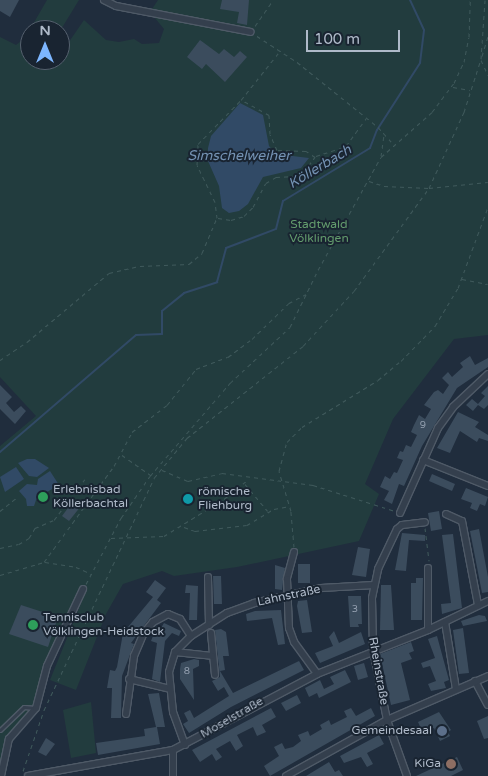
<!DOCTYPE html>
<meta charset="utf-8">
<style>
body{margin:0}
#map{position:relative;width:488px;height:776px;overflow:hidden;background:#202d3d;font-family:"Varela Round",sans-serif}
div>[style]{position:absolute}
.green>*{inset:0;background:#223c3e}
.water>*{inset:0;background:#314a66}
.stream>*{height:2px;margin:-1px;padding:0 1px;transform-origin:1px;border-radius:1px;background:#314a66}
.building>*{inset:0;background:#3b4c5d}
.path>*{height:1px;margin-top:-0.5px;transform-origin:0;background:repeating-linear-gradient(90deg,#3f595b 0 4px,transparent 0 8px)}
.roads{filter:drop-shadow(1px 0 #4f5a67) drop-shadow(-1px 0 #4f5a67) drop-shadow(0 1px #4f5a67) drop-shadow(0 -1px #4f5a67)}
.lane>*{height:3px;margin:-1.5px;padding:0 1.5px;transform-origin:1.5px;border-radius:1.5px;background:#343f4d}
.street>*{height:6px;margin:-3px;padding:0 3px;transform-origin:3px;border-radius:3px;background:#343f4d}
.dots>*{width:14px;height:14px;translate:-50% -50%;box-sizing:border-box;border:2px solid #192431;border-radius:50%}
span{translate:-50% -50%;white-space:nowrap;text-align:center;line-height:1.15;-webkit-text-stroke:4px #192431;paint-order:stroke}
.number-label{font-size:10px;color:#929eae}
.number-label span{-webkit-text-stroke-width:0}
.park-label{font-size:12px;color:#639c6d}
.poi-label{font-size:12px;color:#afbac9}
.left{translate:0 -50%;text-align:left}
.right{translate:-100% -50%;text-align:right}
.street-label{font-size:12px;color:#afbac9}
.water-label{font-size:14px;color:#7492b3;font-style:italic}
.north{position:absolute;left:20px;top:20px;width:50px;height:50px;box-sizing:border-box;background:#192431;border:1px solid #55606e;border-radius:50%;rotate:0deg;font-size:14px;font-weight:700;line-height:20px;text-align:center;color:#afbac9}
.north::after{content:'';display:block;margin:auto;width:18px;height:22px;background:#7db6ff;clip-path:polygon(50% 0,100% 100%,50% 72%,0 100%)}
.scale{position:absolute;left:306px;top:30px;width:94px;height:22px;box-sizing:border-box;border:2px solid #afbac9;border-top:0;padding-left:6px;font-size:15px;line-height:18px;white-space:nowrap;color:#afbac9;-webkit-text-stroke:4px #192431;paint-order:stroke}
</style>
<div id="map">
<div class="green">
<div style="clip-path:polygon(47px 0,79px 0,60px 31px,30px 30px,30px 60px,60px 60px,60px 55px,84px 20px,106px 40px,119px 42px,134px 39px,142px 44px,159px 43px,164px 29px,150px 12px,158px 0,488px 0,488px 335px,454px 339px,393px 419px,365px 484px,379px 494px,359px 541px,237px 567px,174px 576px,162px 571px,123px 584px,106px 614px,76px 690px,50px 680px,86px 591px,85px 586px,47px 666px,36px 708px,9px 739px,0 772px,0 446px,36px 416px,0 377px,0 37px,16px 45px,25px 38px)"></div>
<div style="clip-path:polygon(91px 702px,96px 753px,71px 758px,63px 710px)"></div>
</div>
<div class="water">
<div style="clip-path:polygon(240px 103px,263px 115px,269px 146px,276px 154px,309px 158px,301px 168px,263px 177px,248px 204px,239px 211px,229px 213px,222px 208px,219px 186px,208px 161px,208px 148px,211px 136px)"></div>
<div style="clip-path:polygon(27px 459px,35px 459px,49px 468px,37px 477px,29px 476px,18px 463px)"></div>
<div style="clip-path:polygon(16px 467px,24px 479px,5px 492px,0 477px)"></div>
<div style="clip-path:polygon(50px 471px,59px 485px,47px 492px,45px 498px,36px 500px,34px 506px,27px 506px,26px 499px,19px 491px,27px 484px,37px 485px,38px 479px)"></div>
</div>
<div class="stream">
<div style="left:0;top:452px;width:179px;rotate:-40.7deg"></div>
<div style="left:136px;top:335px;width:26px;rotate:-2deg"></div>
<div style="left:162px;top:334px;width:23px;rotate:-90deg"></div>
<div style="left:162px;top:311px;width:28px;rotate:-39deg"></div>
<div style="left:184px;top:293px;width:35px;rotate:-18deg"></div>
<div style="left:217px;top:282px;width:35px;rotate:-75deg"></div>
<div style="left:226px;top:248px;width:53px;rotate:-20.8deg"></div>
<div style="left:276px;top:229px;width:29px;rotate:-76deg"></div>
<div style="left:283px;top:201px;width:102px;rotate:-31.3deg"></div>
<div style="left:370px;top:148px;width:19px;rotate:-69deg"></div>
<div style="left:377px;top:130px;width:80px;rotate:-57.3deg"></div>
<div style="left:420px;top:63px;width:33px;rotate:-83deg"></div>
<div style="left:424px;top:30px;width:33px;rotate:-115deg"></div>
</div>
<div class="building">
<div style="clip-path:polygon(0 0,19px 0,10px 17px,0 11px)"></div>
<div style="clip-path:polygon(222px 0,249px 0,247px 25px,237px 23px,239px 12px,220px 9px)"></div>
<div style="clip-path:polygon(200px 40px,219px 54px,224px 49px,234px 57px,240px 51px,247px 57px,225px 82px,206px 64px,202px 69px,187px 57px)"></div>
<div style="clip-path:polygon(470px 356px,475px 365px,488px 358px,488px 367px,457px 388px,422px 446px,404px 486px,399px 484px,392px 504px,384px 500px,389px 491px,380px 487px,385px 476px,390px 479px,394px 472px,397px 473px,403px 460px,397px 458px,400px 451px,403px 452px,406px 445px,411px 447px,417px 435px,411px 432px,414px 425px,419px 415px,425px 419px,431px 409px,424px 405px,434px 392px,438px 390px,443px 394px,449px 385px,442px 378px,448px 372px,452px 377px,463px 367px,460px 363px)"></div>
<div style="clip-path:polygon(0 385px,12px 397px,6px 403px,14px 412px,21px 406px,26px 411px,15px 424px,0 409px)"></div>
<div style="clip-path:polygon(488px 386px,488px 405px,484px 409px,478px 405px,473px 411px,466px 405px,472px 399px,478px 404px,485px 396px,481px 393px)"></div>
<div style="clip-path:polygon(458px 412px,479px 422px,475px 427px,488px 435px,488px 441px,479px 438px,477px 442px,460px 431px,450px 453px,437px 448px)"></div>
<div style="clip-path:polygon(432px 474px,455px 484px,452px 491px,429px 481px)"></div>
<div style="clip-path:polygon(466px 488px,488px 497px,485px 506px,480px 504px,477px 511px,470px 508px,472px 503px,461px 499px)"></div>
<div style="clip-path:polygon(74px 500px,81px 506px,69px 521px,62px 516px)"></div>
<div style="clip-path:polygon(439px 511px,442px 529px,431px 531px,428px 513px)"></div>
<div style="clip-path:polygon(479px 529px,488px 577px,488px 592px,482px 593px,470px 531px)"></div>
<div style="clip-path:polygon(402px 533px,425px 535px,425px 541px,409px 540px,406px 571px,395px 570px)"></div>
<div style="clip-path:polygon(453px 534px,462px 608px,442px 614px,441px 604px,451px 603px,442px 535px)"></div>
<div style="clip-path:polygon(358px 547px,370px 549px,366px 577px,352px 575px)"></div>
<div style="clip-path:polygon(298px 564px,310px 564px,310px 583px,298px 583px)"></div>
<div style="clip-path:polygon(275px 565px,285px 568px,282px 590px,275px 589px)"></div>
<div style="clip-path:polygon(213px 576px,221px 576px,222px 604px,214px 604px)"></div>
<div style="clip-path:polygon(416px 578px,423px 578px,422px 620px,411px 620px,411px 583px,416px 583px)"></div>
<div style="clip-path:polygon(155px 580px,166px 588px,157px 600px,161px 603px,131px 643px,134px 644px,122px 676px,121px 718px,111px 718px,112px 688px,107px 688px,110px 670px,115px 671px,117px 667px,123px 633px,153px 597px,146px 592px)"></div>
<div style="clip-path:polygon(186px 585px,198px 586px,197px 620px,189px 620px,190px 593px,185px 593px)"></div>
<div style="clip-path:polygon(381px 585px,391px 585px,394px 630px,380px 630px)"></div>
<div style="clip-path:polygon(348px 596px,361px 596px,362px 624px,358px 624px,359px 627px,350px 627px)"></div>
<div style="clip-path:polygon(307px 600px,312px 632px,302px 633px,297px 606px,298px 601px)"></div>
<div style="clip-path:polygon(21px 605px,58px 617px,48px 647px,9px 634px)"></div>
<div style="clip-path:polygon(281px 610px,285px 644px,278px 645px,272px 618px,247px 621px,246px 614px,255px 611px)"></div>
<div style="clip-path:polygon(479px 615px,485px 616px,487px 621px,463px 626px,461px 621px)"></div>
<div style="clip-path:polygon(164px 623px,181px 631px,179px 636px,172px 633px,165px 641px,160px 682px,152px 679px,157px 643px,151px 641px,157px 626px,161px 628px)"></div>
<div style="clip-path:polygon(463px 628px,469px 673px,459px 674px,453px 630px)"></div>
<div style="clip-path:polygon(221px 629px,226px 632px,229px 656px,223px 656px,225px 670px,220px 671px,233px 693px,299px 661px,304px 670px,231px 707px,189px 733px,183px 724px,188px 721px,184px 713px,190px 710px,194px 718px,229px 696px,224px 687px,218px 691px,212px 681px,220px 677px,215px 630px)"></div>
<div style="clip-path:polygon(334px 631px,339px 643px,361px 632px,365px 644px,320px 663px,315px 653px,333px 646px,329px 637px)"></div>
<div style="clip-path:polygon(437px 636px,449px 680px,444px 682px,446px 688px,431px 691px,428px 684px,436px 681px,430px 666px,423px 668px,421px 663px,435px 658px,428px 639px)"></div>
<div style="clip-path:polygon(411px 642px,414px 651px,409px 653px,412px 659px,401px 663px,410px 700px,391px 705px,380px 654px)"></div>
<div style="clip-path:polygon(194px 659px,199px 660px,199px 666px,193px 669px,194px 700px,180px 679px,180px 669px,181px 663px)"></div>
<div style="clip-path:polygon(364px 663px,368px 677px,358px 680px,354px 666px)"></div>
<div style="clip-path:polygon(345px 670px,351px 682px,319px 698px,317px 693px,309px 697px,305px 688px,320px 680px,324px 689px,334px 684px,330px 677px)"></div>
<div style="clip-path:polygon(159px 693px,165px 727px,157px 727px,160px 744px,98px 755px,96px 743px,145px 736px,144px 729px,156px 727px,148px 694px)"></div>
<div style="clip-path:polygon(297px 695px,301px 703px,286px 711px,281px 703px)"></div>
<div style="clip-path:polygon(271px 708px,276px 717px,262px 725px,266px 732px,257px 736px,253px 727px,237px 735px,243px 746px,236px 751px,230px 741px,216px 749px,222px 757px,216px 761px,212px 754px,200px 762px,192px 750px)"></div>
<div style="clip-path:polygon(351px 708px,356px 716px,371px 708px,375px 716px,270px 776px,264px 766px,279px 756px,274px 747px,282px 743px,285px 749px,293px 747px,301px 741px,298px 735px,308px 731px,310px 736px,322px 729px,320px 725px,329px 720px,331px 725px,347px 717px,344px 711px)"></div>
<div style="clip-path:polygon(439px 712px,451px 730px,448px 732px,450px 736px,440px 741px,434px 728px,423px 733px,418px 722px)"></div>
<div style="clip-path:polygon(488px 716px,488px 738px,484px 739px,477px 721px)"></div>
<div style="clip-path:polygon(379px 735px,384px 744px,367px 753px,373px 764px,367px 767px,361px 757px,344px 763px,340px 756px)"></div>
<div style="clip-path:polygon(46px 738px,55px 744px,46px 756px,38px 752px)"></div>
<div style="clip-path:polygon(457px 757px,463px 770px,451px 776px,416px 776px)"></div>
<div style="clip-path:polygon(329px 762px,335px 772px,339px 770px,343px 776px,306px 776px)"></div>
</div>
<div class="path">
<div style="left:255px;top:26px;width:32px;rotate:-55deg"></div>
<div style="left:257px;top:36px;width:48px;rotate:33deg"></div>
<div style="left:297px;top:62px;width:104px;rotate:38.7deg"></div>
<div style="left:378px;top:127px;width:24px;rotate:48deg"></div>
<div style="left:482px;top:56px;width:21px;rotate:-73deg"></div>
<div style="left:481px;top:60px;width:17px;rotate:65deg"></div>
<div style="left:453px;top:87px;width:17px;rotate:10deg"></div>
<div style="left:316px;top:156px;width:32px;rotate:-18deg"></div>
<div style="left:346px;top:146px;width:34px;rotate:-54deg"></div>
<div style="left:381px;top:156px;width:21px;rotate:-82deg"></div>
<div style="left:369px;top:181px;width:16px;rotate:18deg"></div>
<div style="left:384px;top:186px;width:45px;rotate:2.5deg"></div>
<div style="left:429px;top:188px;width:59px;rotate:-5.8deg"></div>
<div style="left:218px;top:218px;width:13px;rotate:9deg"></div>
<div style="left:231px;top:220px;width:14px;rotate:-17deg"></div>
<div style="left:244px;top:216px;width:13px;rotate:-45deg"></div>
<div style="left:253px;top:207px;width:27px;rotate:-62deg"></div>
<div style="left:266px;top:183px;width:12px;rotate:-31deg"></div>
<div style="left:276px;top:177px;width:20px;rotate:-3deg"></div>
<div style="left:296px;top:176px;width:9px;rotate:-27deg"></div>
<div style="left:304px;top:172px;width:19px;rotate:-54deg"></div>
<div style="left:315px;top:157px;width:11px;rotate:-146deg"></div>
<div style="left:306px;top:151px;width:29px;rotate:-178deg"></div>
<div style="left:277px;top:150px;width:17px;rotate:-114deg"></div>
<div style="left:270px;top:134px;width:19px;rotate:-93deg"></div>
<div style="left:269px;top:115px;width:31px;rotate:-151deg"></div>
<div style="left:462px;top:279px;width:26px;rotate:11deg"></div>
<div style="left:0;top:360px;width:32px;rotate:-34deg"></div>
<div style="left:27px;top:342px;width:107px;rotate:-40.1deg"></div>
<div style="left:109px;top:273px;width:32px;rotate:-13deg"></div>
<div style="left:140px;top:266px;width:49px;rotate:-2.3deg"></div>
<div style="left:189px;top:264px;width:17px;rotate:-40deg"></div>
<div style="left:202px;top:253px;width:38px;rotate:-67deg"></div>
<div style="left:217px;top:218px;width:16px;rotate:-97deg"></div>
<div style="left:215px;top:202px;width:41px;rotate:-115.9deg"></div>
<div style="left:197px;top:165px;width:21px;rotate:-87deg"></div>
<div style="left:198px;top:144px;width:62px;rotate:-45.7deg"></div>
<div style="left:241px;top:100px;width:63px;rotate:-51.5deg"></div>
<div style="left:122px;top:455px;width:38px;rotate:35deg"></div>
<div style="left:162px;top:470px;width:28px;rotate:23deg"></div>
<div style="left:188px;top:481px;width:35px;rotate:-13deg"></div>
<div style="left:222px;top:473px;width:92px;rotate:7.5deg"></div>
<div style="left:313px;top:485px;width:86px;rotate:17.6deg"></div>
<div style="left:245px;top:484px;width:35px;rotate:50deg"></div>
<div style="left:0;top:511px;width:21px;rotate:-39deg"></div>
<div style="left:184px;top:527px;width:12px;rotate:20deg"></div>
<div style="left:195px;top:531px;width:52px;rotate:-6.6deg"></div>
<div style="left:247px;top:525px;width:31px;rotate:-31deg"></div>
<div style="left:274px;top:509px;width:15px;rotate:-11deg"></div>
<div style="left:425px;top:528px;width:33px;rotate:83deg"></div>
<div style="left:111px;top:538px;width:53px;rotate:-2.2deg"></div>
<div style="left:164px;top:536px;width:70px;rotate:-31.7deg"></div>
<div style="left:224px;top:499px;width:32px;rotate:-39deg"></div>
<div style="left:294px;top:547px;width:36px;rotate:-95deg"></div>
<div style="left:291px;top:511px;width:42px;rotate:-106.7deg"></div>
<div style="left:279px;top:471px;width:30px;rotate:-75deg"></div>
<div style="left:287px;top:442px;width:21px;rotate:-45deg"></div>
<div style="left:302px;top:427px;width:89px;rotate:-31.7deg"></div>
<div style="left:378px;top:380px;width:30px;rotate:-40deg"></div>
<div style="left:401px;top:361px;width:49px;rotate:-45.8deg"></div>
<div style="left:435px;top:326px;width:44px;rotate:-58.8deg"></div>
<div style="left:458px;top:288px;width:86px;rotate:-69.7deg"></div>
<div style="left:0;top:548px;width:19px;rotate:-12deg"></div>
<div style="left:19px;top:544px;width:12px;rotate:-31deg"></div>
<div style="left:29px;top:538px;width:12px;rotate:-59deg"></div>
<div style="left:35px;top:528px;width:21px;rotate:-23deg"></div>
<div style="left:54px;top:520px;width:51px;rotate:-52.9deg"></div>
<div style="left:45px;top:562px;width:31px;rotate:9deg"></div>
<div style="left:76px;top:567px;width:17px;rotate:24deg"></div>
<div style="left:0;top:575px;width:46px;rotate:-16.5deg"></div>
<div style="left:44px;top:562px;width:119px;rotate:-53.9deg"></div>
<div style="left:114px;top:466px;width:38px;rotate:-62deg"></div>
<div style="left:132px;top:432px;width:44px;rotate:-37.6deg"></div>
<div style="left:167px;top:405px;width:46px;rotate:-51.1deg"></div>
<div style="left:196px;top:369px;width:34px;rotate:-21deg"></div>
<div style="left:228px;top:357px;width:30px;rotate:-37deg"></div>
<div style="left:252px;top:339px;width:52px;rotate:-44.2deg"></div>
<div style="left:289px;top:303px;width:19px;rotate:-28deg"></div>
<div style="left:86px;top:584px;width:75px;rotate:-62.1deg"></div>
<div style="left:121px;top:518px;width:51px;rotate:-55.4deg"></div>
<div style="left:150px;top:476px;width:123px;rotate:-49.3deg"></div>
<div style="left:230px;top:383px;width:82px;rotate:-43deg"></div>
<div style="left:290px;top:327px;width:64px;rotate:-63.8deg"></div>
<div style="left:318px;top:270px;width:129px;rotate:-60.9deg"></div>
<div style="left:381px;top:157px;width:68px;rotate:-41.4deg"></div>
<div style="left:432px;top:112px;width:36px;rotate:-53deg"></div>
<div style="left:454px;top:83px;width:23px;rotate:-65deg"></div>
<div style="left:464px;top:62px;width:25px;rotate:-79deg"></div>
<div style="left:469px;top:37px;width:37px;rotate:-88deg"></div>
<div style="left:23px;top:771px;width:65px;rotate:-71deg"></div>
<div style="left:44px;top:710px;width:257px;rotate:-64.6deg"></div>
<div style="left:154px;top:478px;width:52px;rotate:-50.5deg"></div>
<div style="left:187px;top:438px;width:148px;rotate:-38.4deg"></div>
<div style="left:303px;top:346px;width:75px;rotate:-47.2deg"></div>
<div style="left:354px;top:291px;width:127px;rotate:-53.9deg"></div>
<div style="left:429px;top:188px;width:84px;rotate:-65.3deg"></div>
<div style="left:464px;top:112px;width:56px;rotate:-72.2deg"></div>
<div style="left:481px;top:59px;width:59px;rotate:-86.1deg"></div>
</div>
<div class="roads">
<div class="lane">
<div style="left:0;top:730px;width:33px;rotate:-44deg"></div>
<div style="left:24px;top:707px;width:11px;rotate:5deg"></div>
</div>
<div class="street">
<div style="left:104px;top:0;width:13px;rotate:27deg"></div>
<div style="left:116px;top:6px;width:137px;rotate:10.9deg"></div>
<div style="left:423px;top:460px;width:70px;rotate:21.8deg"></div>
<div style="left:400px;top:513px;width:93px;rotate:-65.9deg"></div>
<div style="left:438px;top:428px;width:26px;rotate:-54deg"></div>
<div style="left:453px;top:407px;width:48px;rotate:-43.3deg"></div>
<div style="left:446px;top:514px;width:17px;rotate:24deg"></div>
<div style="left:462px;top:521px;width:86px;rotate:79.2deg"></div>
<div style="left:294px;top:552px;width:28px;rotate:105deg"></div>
<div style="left:287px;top:579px;width:49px;rotate:87.7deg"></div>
<div style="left:289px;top:628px;width:15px;rotate:70deg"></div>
<div style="left:294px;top:642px;width:39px;rotate:54deg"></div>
<div style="left:208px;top:577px;width:48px;rotate:88.8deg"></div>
<div style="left:445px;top:622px;width:68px;rotate:80.7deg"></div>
<div style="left:428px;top:630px;width:62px;rotate:-90deg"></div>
<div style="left:211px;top:633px;width:42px;rotate:84.6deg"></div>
<div style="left:175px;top:652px;width:37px;rotate:6deg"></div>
<div style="left:129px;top:679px;width:42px;rotate:13.7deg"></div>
<div style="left:475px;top:681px;width:27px;rotate:62deg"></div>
<div style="left:126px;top:714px;width:59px;rotate:-82.1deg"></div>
<div style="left:134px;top:656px;width:25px;rotate:-67deg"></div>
<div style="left:144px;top:633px;width:14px;rotate:-51deg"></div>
<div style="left:153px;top:622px;width:17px;rotate:-28deg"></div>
<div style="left:168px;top:614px;width:13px;rotate:23deg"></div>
<div style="left:180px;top:619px;width:20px;rotate:57deg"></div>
<div style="left:185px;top:745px;width:35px;rotate:-110deg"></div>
<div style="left:173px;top:712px;width:40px;rotate:-95.7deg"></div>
<div style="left:169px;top:672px;width:21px;rotate:-73deg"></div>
<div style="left:175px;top:652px;width:23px;rotate:-45deg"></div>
<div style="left:191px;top:636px;width:43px;rotate:-32.6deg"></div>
<div style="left:227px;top:613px;width:29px;rotate:-20deg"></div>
<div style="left:254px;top:603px;width:69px;rotate:-12.6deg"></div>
<div style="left:321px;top:588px;width:53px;rotate:-3.2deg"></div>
<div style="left:1px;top:776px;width:38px;rotate:-78deg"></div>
<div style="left:9px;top:739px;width:41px;rotate:-48.9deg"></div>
<div style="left:36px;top:708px;width:43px;rotate:-75.3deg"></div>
<div style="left:47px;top:666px;width:85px;rotate:-64.9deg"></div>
<div style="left:28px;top:776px;width:147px;rotate:-10.2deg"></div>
<div style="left:173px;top:750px;width:163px;rotate:-27.8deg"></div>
<div style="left:317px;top:674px;width:119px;rotate:-21.6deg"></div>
<div style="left:428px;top:630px;width:67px;rotate:-25.8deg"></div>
<div style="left:173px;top:776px;width:26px;rotate:-90deg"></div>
<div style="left:286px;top:776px;width:115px;rotate:-29deg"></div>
<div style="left:387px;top:720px;width:110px;rotate:-23.5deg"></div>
<div style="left:407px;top:776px;width:59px;rotate:-109.7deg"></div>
<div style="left:387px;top:720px;width:71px;rotate:-101.3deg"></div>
<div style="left:373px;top:650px;width:52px;rotate:-91.1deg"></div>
<div style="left:372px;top:598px;width:30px;rotate:-78deg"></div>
<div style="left:378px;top:569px;width:44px;rotate:-64.6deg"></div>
<div style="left:397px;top:529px;width:6px;rotate:-39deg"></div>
<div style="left:402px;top:525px;width:23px;rotate:-7deg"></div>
</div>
</div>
<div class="dots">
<div style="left:43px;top:497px;background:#2e9e5b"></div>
<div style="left:188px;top:499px;background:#0f9aa8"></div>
<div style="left:33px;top:625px;background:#2e9e5b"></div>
<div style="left:442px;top:731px;background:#5c6f8a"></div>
<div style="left:451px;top:764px;background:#8d6e63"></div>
</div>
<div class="number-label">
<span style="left:423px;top:426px">9</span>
<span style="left:355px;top:610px">3</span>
<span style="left:187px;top:672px">8</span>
</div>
<div class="park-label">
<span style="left:319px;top:232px">Stadtwald<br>Völklingen</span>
</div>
<div class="poi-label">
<span class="left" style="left:53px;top:497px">Erlebnisbad<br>Köllerbachtal</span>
<span class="left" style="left:198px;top:499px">römische<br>Fliehburg</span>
<span class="left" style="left:43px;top:625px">Tennisclub<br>Völklingen-Heidstock</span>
<span class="right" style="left:432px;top:731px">Gemeindesaal</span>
<span class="right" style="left:441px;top:764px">KiGa</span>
</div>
<div class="street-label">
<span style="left:289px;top:596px;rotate:-12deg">Lahnstraße</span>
<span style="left:378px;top:671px;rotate:80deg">Rheinstraße</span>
<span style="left:232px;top:718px;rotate:-30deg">Moselstraße</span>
</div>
<div class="water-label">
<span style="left:239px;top:156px">Simschelweiher</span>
<span style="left:320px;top:167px;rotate:-31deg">Köllerbach</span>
</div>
<div class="north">N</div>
<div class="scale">100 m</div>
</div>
